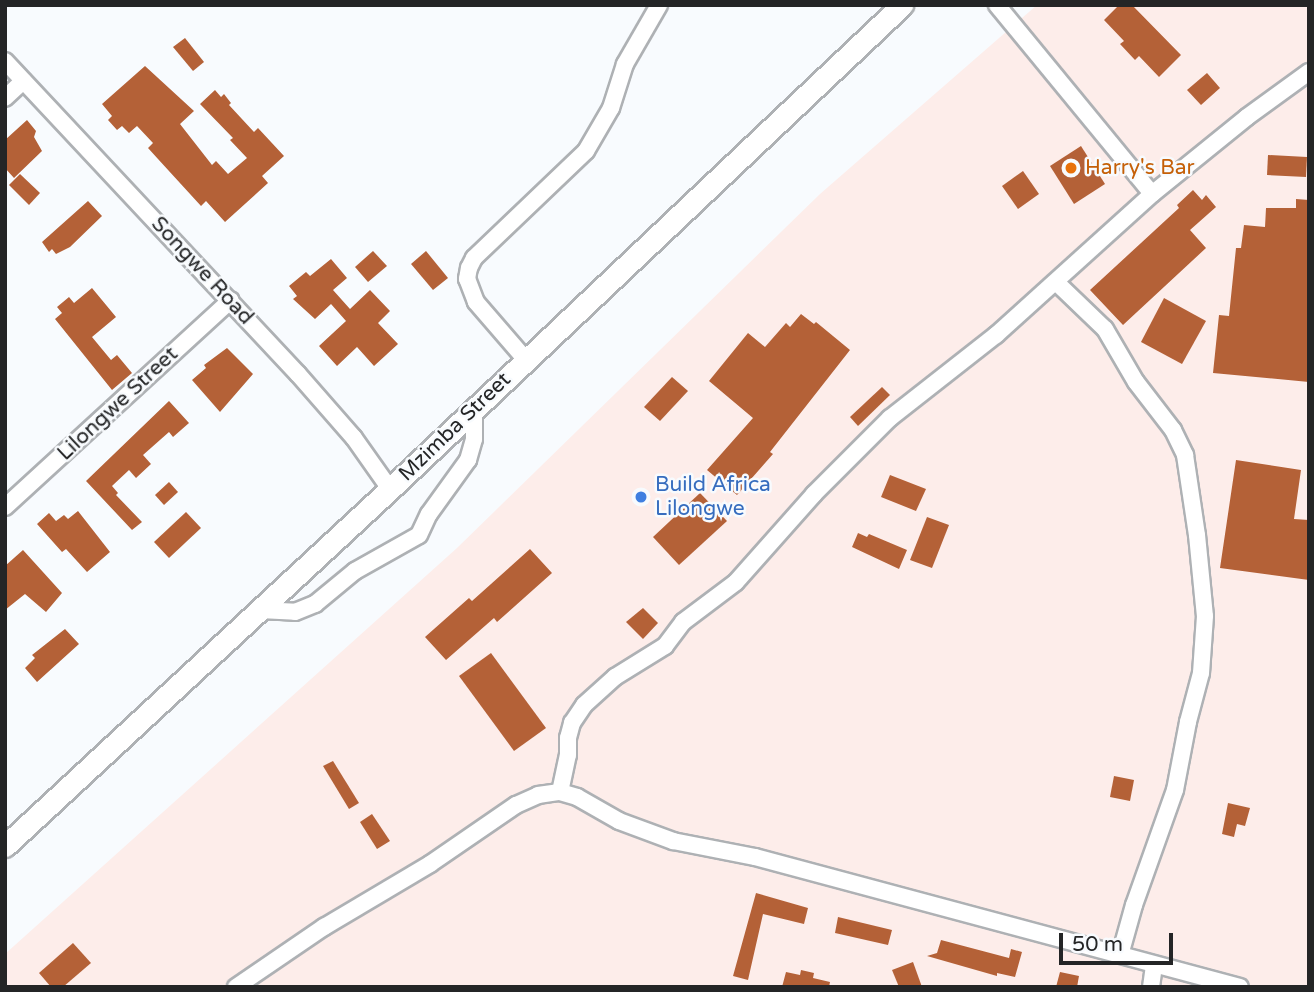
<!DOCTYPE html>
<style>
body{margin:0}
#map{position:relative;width:1314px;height:992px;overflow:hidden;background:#f8fbfe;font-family:"Varela Round",sans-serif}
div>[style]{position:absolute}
.commercial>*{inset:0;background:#fdedea}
.building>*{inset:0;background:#b46137}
.roads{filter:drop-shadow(2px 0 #aeb1b4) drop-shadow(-2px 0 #aeb1b4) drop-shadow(0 2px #aeb1b4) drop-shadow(0 -2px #aeb1b4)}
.minor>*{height:16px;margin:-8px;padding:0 8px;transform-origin:8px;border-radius:8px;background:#fff}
.secondary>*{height:21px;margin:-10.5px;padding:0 10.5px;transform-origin:10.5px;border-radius:10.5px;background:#fff}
.dots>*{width:19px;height:19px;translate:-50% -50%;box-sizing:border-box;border:4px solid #f8fbfe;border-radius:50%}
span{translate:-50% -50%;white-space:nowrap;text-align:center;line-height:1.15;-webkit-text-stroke:5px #f8fbfe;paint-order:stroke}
.food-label{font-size:21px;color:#c56008}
.left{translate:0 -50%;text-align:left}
.street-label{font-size:21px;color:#242526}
.shop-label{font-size:21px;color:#366cbe}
.frame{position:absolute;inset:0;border:7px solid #242526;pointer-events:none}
.scale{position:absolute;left:1059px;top:933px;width:114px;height:32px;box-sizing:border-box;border:4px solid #242526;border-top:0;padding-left:9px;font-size:21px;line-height:24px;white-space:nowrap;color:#242526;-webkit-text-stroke:5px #f8fbfe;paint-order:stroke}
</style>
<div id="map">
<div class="commercial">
<div style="clip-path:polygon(1037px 5px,1309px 5px,1309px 987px,5px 987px,5px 954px,457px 548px,820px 194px)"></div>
</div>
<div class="building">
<div style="clip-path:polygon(1119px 5px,1132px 5px,1181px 55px,1159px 77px,1139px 56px,1135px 60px,1120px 44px,1124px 41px,1104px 20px)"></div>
<div style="clip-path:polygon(185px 38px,204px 62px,193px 71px,173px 47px)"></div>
<div style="clip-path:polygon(145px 66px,194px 111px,180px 124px,212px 165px,216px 161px,228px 174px,247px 158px,230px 140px,233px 138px,200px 104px,215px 90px,221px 97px,224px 94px,231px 103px,229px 105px,254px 132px,258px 128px,284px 156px,262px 176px,268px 183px,225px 222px,206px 201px,201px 206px,158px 159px,148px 148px,153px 143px,137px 126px,129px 133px,122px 126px,117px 130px,108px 120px,112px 116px,102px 104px)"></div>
<div style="clip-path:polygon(1207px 73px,1220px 88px,1201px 105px,1187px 90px)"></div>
<div style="clip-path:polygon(27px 120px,36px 131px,34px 137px,42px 151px,14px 178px,5px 168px,5px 140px)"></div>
<div style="clip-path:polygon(1081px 146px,1105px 184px,1074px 204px,1050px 166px)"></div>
<div style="clip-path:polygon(1268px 155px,1307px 157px,1306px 177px,1267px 175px)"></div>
<div style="clip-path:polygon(1023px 171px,1039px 194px,1018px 209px,1002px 186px)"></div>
<div style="clip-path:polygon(20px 174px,40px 193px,29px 205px,9px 185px)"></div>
<div style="clip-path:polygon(1193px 190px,1202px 200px,1206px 195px,1216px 207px,1190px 230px,1206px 248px,1123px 325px,1090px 290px,1179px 208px,1177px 205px)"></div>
<div style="clip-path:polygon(1296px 199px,1309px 200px,1309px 382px,1213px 373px,1219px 315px,1229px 316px,1236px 248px,1241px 248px,1244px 225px,1265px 227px,1266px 208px,1296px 208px)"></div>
<div style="clip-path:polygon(88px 201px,102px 216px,70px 247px,56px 254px,52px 249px,49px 252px,42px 242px)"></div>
<div style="clip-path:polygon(373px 251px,387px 266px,368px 282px,355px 267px)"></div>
<div style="clip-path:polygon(426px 251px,448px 278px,433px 290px,411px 264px)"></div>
<div style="clip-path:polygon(331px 259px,347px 278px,333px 290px,350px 309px,370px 290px,390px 311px,378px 323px,398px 344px,374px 366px,357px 347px,337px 366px,319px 346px,346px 321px,331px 304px,315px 319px,293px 299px,297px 296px,289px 286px,306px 272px,310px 276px)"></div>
<div style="clip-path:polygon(92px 288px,116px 317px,92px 337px,111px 360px,117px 355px,132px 373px,112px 390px,55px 319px,62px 313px,57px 307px,69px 297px,74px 303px)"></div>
<div style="clip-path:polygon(1164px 298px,1206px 321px,1182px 364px,1141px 342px)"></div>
<div style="clip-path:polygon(801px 314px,814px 324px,816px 322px,850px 350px,770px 452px,773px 454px,737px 495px,707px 470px,753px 418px,709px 381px,748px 333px,765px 347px,786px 323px,790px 327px)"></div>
<div style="clip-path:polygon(227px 348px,253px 374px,220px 412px,192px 380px,206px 368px,204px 365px)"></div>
<div style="clip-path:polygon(672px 377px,688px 391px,660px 421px,644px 407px)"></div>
<div style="clip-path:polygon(882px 387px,890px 395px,858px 426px,850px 417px)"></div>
<div style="clip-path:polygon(169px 401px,189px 423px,173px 437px,169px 432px,143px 455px,151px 464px,136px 478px,129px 470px,112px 486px,118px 493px,116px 495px,142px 522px,132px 530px,86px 481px)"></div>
<div style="clip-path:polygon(1236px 460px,1301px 470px,1294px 519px,1309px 520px,1309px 580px,1220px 568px)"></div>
<div style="clip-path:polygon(890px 475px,926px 489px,916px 511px,881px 497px)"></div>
<div style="clip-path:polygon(169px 482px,178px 492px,164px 505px,155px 495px)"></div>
<div style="clip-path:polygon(700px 493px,727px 521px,679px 565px,653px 537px)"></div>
<div style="clip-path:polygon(78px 511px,110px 552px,87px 572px,66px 549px,62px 552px,37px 524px,49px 513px,56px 521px,64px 515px,68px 519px)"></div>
<div style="clip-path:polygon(186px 512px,201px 528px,169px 558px,154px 542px)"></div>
<div style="clip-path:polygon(927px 517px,949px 525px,932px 568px,910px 560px)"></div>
<div style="clip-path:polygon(858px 533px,867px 537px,869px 534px,907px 550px,899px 569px,852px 547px)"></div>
<div style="clip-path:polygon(530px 549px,552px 573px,497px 622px,494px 618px,446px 660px,425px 637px,469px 598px,472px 601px)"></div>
<div style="clip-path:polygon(23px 550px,62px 593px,46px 612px,25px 594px,5px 610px,5px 566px)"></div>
<div style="clip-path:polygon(643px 608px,658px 623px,643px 639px,626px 622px)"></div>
<div style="clip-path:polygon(65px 629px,79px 644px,37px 682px,25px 668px,35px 658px,32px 655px)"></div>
<div style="clip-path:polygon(491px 653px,546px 728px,514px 751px,459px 676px)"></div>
<div style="clip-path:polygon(333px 761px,359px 803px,349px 809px,323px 766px)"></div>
<div style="clip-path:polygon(1114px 776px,1134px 780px,1130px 801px,1110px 797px)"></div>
<div style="clip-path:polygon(1228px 803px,1250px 808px,1245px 826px,1237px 824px,1234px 837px,1222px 834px)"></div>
<div style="clip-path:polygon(372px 814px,390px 841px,377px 849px,360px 822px)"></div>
<div style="clip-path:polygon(756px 893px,808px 908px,804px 924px,763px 914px,748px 980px,733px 976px)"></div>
<div style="clip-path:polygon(838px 917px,892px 930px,888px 945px,835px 933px)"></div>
<div style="clip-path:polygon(941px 940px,1009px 958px,1011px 949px,1022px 952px,1015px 977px,997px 973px,997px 976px,927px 956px,937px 953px)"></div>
<div style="clip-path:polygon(73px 943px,91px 963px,63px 987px,51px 987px,39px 973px)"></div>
<div style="clip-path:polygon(913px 962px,922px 987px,899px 987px,892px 970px)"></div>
<div style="clip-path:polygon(801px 970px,814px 973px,813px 978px,830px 982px,829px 987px,782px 987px,786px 972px,800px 975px)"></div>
<div style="clip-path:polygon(1060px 972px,1079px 976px,1077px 987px,1056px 987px)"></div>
</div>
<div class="roads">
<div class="minor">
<div style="left:997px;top:5px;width:244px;rotate:50.6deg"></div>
<div style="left:5px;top:61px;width:429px;rotate:46.9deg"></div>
<div style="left:298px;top:374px;width:85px;rotate:48.8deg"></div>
<div style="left:354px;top:438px;width:62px;rotate:54.8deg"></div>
<div style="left:5px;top:98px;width:25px;rotate:-43deg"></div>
<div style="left:1057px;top:283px;width:66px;rotate:43.8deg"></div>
<div style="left:1105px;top:329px;width:61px;rotate:59.7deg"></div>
<div style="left:1136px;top:382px;width:61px;rotate:52.4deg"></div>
<div style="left:1173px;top:430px;width:28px;rotate:64deg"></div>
<div style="left:1185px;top:455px;width:81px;rotate:81.5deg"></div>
<div style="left:1197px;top:535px;width:81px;rotate:84.4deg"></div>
<div style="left:1205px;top:616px;width:57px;rotate:94deg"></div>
<div style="left:1201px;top:673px;width:51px;rotate:104.9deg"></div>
<div style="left:1188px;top:722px;width:69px;rotate:100.8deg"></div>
<div style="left:1175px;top:790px;width:122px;rotate:109.6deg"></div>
<div style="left:1134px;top:905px;width:52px;rotate:105.6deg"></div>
<div style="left:526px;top:360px;width:77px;rotate:-130.8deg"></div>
<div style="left:476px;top:302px;width:25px;rotate:-111deg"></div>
<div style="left:467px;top:279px;width:11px;rotate:-80deg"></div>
<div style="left:469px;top:268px;width:11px;rotate:-63deg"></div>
<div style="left:474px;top:258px;width:155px;rotate:-43.7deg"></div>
<div style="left:586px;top:151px;width:50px;rotate:-59.8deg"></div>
<div style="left:611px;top:108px;width:46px;rotate:-72.3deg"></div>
<div style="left:625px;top:64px;width:68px;rotate:-60deg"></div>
<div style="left:5px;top:507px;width:306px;rotate:-42.5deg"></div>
<div style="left:260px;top:610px;width:35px;rotate:3deg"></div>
<div style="left:295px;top:612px;width:22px;rotate:-22deg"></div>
<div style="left:315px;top:604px;width:52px;rotate:-39.5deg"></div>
<div style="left:355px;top:571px;width:73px;rotate:-29.4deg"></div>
<div style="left:419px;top:535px;width:23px;rotate:-65deg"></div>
<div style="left:429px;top:514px;width:67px;rotate:-54.2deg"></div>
<div style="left:468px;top:460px;width:22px;rotate:-74deg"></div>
<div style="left:474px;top:439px;width:30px;rotate:-90deg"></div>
<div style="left:560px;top:792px;width:38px;rotate:-78deg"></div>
<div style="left:568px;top:755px;width:17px;rotate:-90deg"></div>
<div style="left:568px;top:738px;width:16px;rotate:-75deg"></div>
<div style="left:572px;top:723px;width:22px;rotate:-56deg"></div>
<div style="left:584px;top:705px;width:42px;rotate:-42.1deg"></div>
<div style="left:615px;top:677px;width:59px;rotate:-31.8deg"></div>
<div style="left:665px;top:646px;width:30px;rotate:-53deg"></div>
<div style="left:683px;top:622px;width:66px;rotate:-37deg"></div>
<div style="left:736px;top:582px;width:118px;rotate:-48.4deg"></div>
<div style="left:814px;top:494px;width:107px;rotate:-45deg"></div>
<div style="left:890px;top:418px;width:135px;rotate:-38.1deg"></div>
<div style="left:996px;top:335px;width:210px;rotate:-42.1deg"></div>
<div style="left:1152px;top:194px;width:122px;rotate:-39deg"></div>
<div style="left:1247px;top:117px;width:77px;rotate:-36deg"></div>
<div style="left:236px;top:987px;width:107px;rotate:-34.3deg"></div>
<div style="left:324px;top:927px;width:123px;rotate:-30.7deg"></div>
<div style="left:430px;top:864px;width:104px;rotate:-34.5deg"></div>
<div style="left:516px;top:805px;width:24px;rotate:-24deg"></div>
<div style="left:538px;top:795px;width:22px;rotate:-8deg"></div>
<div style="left:560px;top:792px;width:18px;rotate:16deg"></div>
<div style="left:577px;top:797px;width:48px;rotate:29.7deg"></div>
<div style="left:619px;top:821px;width:58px;rotate:20.3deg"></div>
<div style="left:673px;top:841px;width:84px;rotate:11deg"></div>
<div style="left:755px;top:857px;width:502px;rotate:15deg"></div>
<div style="left:1151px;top:987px;width:22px;rotate:-82deg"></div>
</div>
<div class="secondary">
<div style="left:5px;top:846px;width:525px;rotate:-42.84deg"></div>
<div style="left:390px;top:489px;width:705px;rotate:-43.39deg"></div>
</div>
</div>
<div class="dots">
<div style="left:1071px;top:168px;background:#e8710a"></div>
<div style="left:641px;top:497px;background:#3f7fe0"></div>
</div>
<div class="food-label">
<span class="left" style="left:1085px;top:168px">Harry's Bar</span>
</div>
<div class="street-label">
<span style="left:202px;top:271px;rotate:47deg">Songwe Road</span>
<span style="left:118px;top:404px;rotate:-43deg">Lilongwe Street</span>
<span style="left:455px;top:427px;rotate:-44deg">Mzimba Street</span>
</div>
<div class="shop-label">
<span class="left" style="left:655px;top:497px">Build Africa<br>Lilongwe</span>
</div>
<div class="frame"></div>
<div class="scale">50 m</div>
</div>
